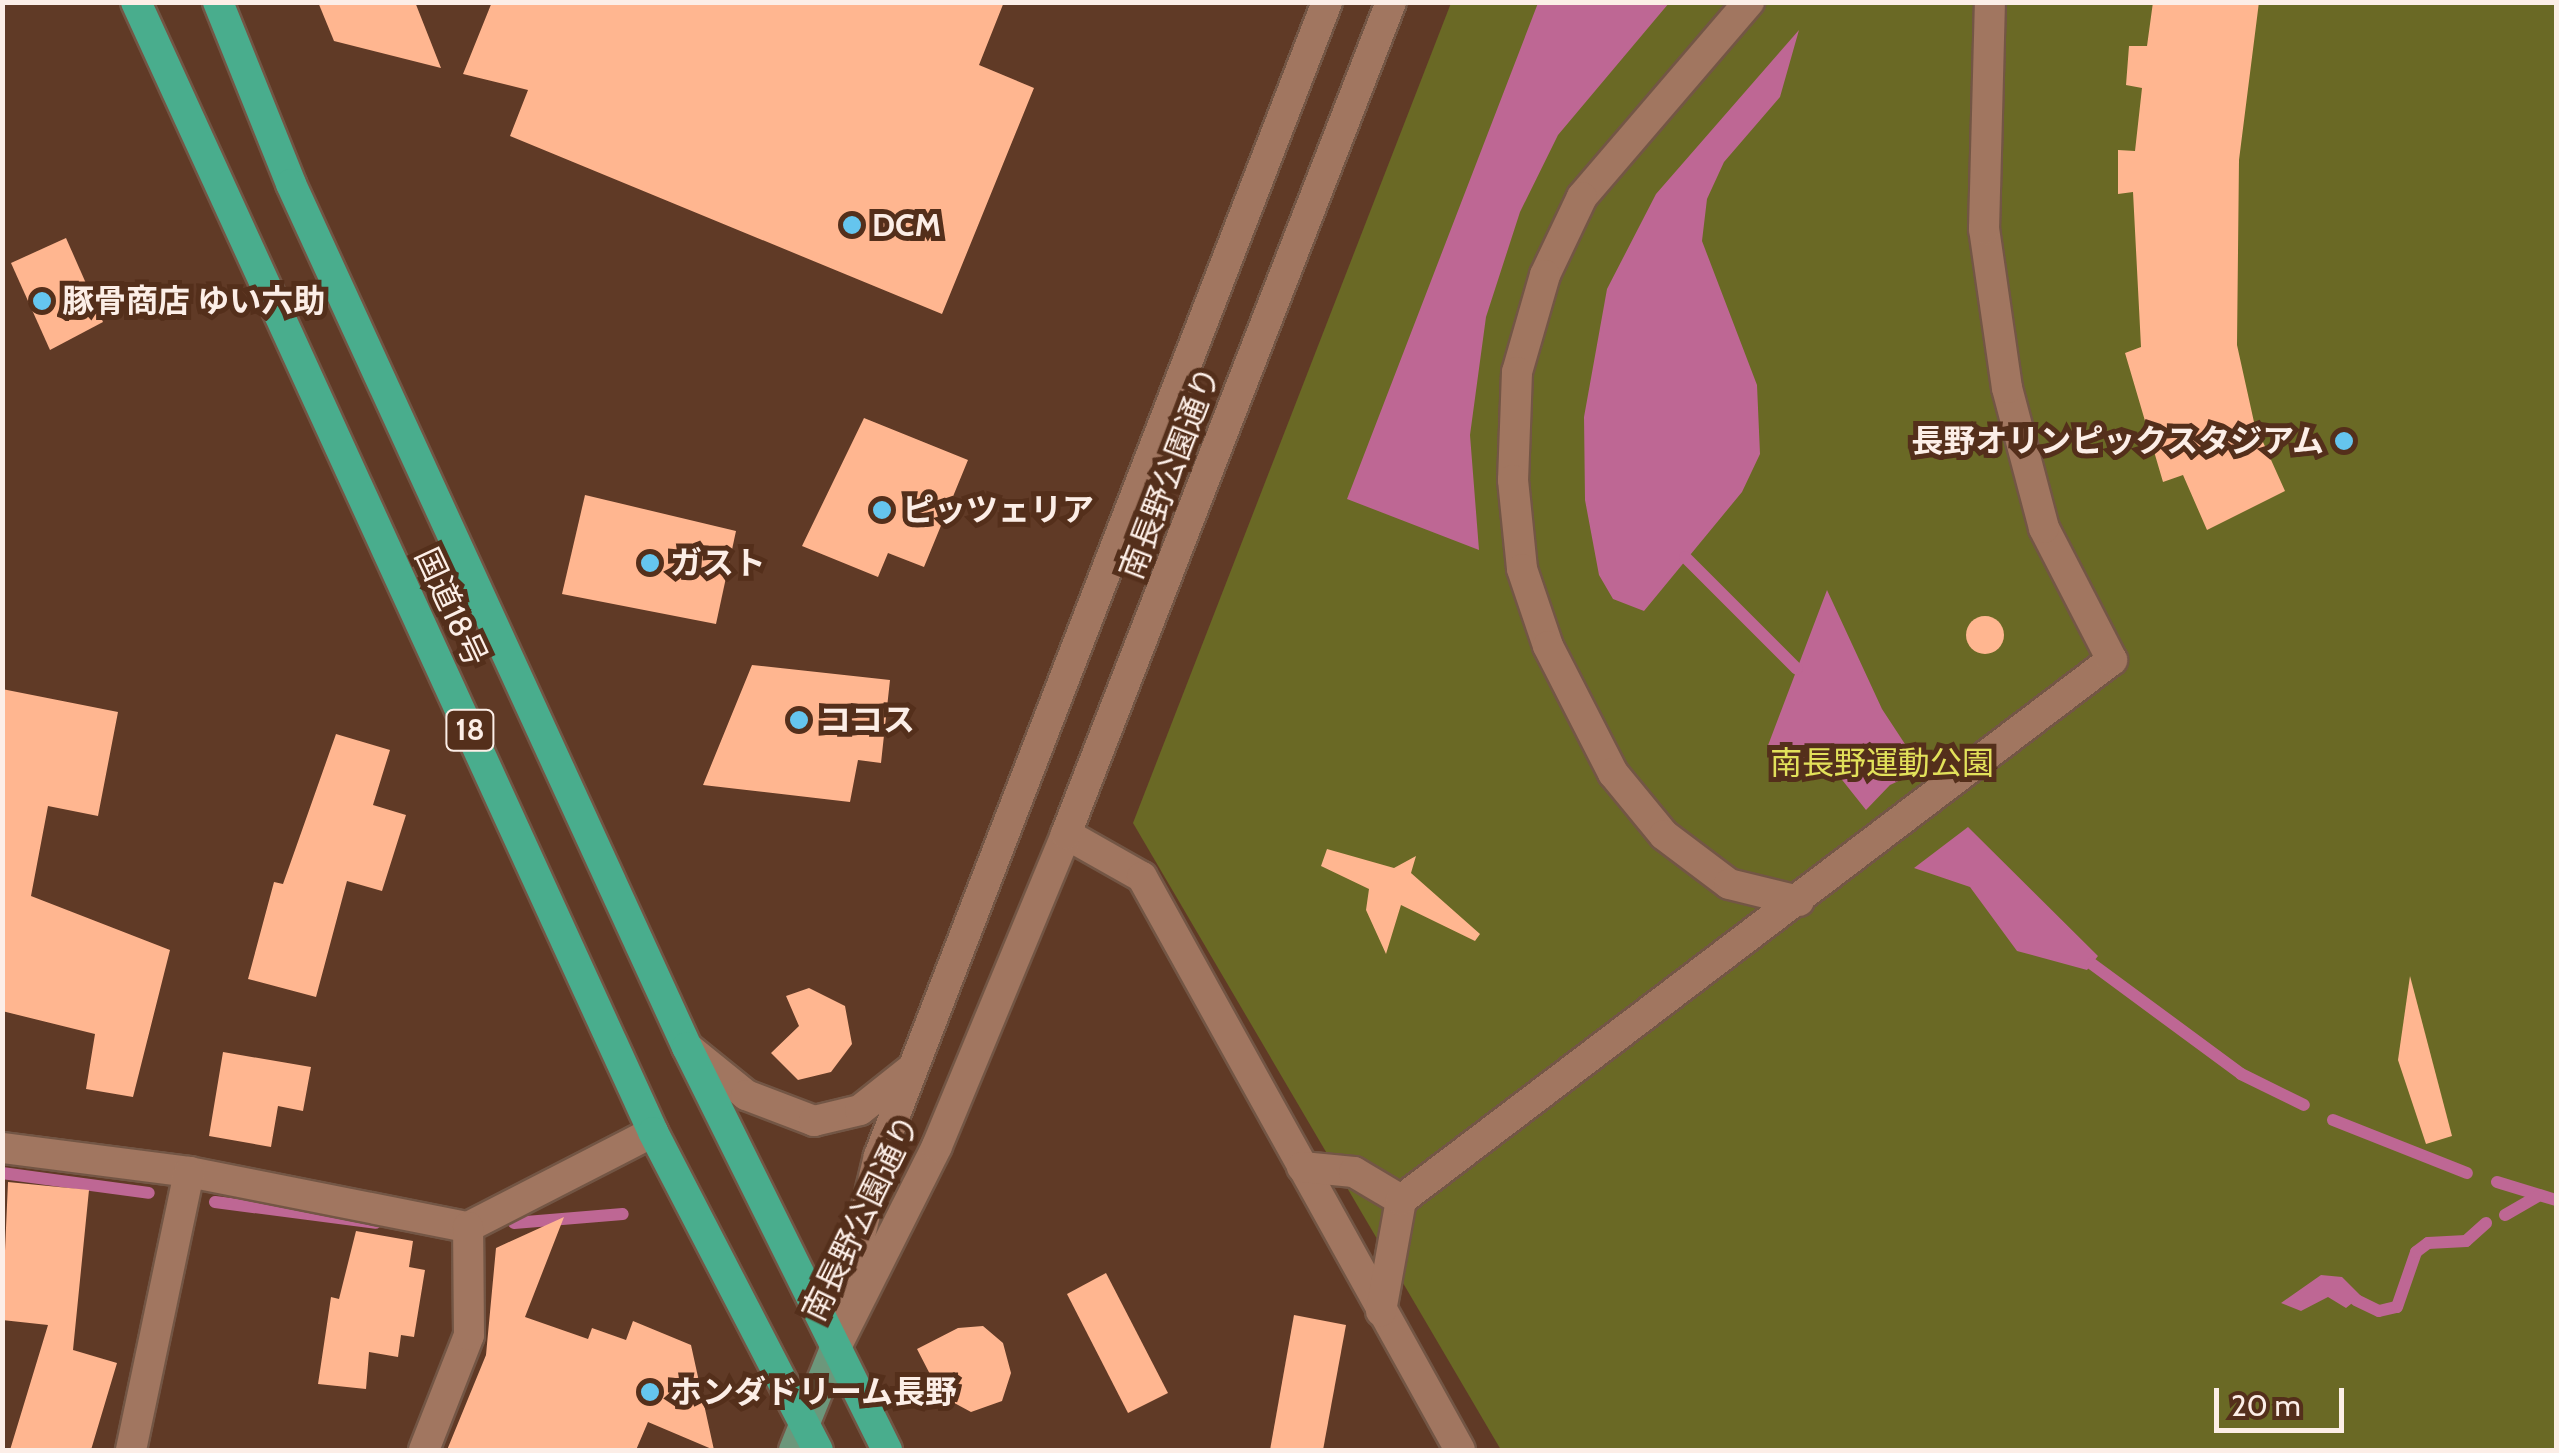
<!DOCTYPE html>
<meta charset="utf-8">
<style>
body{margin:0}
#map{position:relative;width:2559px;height:1453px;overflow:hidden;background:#603a26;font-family:Cabin,"Noto Sans JP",sans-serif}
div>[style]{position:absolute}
.green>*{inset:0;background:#6a6925}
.water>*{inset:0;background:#be6794}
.stream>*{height:12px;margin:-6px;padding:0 6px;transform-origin:6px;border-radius:6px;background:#be6794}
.building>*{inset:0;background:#ffb690}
.round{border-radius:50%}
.roads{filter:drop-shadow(2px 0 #735645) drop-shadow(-2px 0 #735645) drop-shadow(0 2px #735645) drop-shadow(0 -2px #735645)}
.minor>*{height:30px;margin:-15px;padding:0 15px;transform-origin:15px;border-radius:15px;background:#a17660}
.major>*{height:30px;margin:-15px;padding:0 15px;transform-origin:15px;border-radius:15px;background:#6c977b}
.highway>*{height:30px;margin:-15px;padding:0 15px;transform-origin:15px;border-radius:15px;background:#49ad8d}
.dots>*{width:28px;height:28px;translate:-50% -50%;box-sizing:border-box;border:5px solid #542f1b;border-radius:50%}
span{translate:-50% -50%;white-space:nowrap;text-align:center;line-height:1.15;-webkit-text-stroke:10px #542f1b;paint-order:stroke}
.shield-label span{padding:2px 8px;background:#542f1b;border:2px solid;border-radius:8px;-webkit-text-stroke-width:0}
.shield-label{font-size:30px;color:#fceee7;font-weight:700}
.poi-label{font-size:32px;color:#fceee7;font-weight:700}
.left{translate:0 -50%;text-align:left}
.right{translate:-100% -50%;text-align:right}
.street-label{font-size:32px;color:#fceee7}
.park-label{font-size:32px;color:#e2e15a}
.frame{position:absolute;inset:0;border:5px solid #fceee7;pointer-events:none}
.scale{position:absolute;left:2214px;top:1388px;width:130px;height:45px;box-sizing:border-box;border:5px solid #fceee7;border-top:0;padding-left:12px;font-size:30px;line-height:35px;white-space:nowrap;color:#fceee7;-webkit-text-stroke:8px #542f1b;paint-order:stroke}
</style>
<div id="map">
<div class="green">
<div style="clip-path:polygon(1451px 3px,2556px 3px,2556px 1450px,1501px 1450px,1133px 823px)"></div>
</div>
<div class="water">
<div style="clip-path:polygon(1538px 3px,1669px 3px,1558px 135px,1520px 212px,1486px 317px,1470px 435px,1479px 550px,1347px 499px)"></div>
<div style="clip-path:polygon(1799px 30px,1780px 97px,1724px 162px,1707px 199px,1702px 241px,1757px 385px,1760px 454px,1742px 492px,1644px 611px,1613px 599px,1599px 575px,1585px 500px,1584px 417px,1607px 289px,1656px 194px)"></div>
<div style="clip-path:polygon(1827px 590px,1882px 709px,1922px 770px,1890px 785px,1866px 810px,1839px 776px,1767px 748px)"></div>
<div style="clip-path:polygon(1968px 827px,2098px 956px,2087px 970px,2017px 951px,1970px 887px,1914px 868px)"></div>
<div style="clip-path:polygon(2321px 1275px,2342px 1277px,2361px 1296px,2346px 1308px,2328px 1297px,2301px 1311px,2281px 1303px)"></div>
</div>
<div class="stream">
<div style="left:1685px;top:557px;width:158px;rotate:45deg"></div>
<div style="left:2092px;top:964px;width:185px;rotate:36.4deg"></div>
<div style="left:2241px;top:1074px;width:70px;rotate:26.2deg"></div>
<div style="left:2333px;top:1120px;width:144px;rotate:21.6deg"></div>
<div style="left:2px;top:1173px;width:148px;rotate:7.7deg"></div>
<div style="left:2497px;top:1182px;width:62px;rotate:17deg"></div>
<div style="left:215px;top:1202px;width:162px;rotate:7.4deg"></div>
<div style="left:2505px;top:1215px;width:38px;rotate:-30deg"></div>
<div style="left:514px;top:1223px;width:109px;rotate:-4.7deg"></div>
<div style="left:2356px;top:1300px;width:25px;rotate:26deg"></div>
<div style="left:2379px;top:1311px;width:18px;rotate:-13deg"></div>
<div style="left:2397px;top:1307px;width:58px;rotate:-70.9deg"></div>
<div style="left:2416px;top:1252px;width:15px;rotate:-37deg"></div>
<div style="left:2428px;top:1243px;width:38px;rotate:-3deg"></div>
<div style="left:2466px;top:1241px;width:27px;rotate:-42deg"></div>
</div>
<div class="building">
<div style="clip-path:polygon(318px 2px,415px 2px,441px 68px,334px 41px)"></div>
<div style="clip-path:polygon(492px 2px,1004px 2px,979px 65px,1034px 88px,942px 314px,510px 136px,528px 90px,463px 74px)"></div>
<div style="clip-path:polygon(2153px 2px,2259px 2px,2239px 160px,2237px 345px,2254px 422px,2285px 491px,2207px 530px,2183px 475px,2163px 482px,2125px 353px,2141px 347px,2133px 192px,2118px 194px,2118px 150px,2135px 151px,2142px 88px,2126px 85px,2129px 46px,2147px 46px)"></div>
<div style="clip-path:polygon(66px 238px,103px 322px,50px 350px,11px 263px)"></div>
<div style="clip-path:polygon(864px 418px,968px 460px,924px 567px,888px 553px,878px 577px,802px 546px)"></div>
<div style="clip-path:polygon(585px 495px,736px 531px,716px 624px,562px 594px)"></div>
<div class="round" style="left:1966px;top:616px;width:38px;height:38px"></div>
<div style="clip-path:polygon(752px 665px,890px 680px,881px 763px,858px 760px,850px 802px,703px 785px)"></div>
<div style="clip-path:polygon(2px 689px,118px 712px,98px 816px,48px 806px,31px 896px,170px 950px,133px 1097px,86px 1089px,95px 1034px,2px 1011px)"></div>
<div style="clip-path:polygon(336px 734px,390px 750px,373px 805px,406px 815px,382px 891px,347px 881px,316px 997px,248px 979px,274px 882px,283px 884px)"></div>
<div style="clip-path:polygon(1327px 849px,1394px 868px,1416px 856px,1411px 873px,1480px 934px,1475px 941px,1401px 905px,1386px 954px,1366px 910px,1369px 889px,1321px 866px)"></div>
<div style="clip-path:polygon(2410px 976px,2452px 1136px,2426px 1144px,2398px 1060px)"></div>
<div style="clip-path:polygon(809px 988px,845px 1006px,852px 1044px,831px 1072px,798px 1080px,771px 1053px,799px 1026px,786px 996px)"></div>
<div style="clip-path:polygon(223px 1052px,311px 1067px,303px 1111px,278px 1106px,271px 1147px,209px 1136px)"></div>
<div style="clip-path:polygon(8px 1182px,89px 1190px,73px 1350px,117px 1363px,91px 1450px,10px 1450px,48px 1325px,2px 1320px)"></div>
<div style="clip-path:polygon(564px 1217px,525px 1317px,588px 1339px,592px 1328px,626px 1340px,633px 1321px,691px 1345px,714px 1450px,648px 1422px,636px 1450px,447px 1450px,486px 1355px,496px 1248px)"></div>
<div style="clip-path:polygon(356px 1231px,413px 1241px,409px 1267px,425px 1270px,414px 1337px,401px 1335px,398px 1357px,369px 1352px,366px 1389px,318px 1384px,331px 1297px,339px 1299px)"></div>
<div style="clip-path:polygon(1106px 1273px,1168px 1393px,1128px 1413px,1067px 1294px)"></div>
<div style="clip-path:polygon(1294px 1315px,1346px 1325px,1323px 1450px,1270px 1450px)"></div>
<div style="clip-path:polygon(983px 1326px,1003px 1343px,1011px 1373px,1002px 1401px,971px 1412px,921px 1385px,933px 1380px,917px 1349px,958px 1328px)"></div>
</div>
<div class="roads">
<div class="minor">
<div style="left:1749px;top:2px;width:257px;rotate:130.6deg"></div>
<div style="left:1582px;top:197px;width:86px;rotate:115.4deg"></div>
<div style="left:1545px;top:275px;width:101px;rotate:106.1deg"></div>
<div style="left:1517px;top:372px;width:108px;rotate:92.1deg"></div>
<div style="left:1513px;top:480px;width:89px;rotate:84.2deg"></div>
<div style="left:1522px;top:569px;width:81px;rotate:71.3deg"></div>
<div style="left:1548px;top:646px;width:143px;rotate:62.9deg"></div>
<div style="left:1613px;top:773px;width:80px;rotate:50.6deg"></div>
<div style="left:1664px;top:835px;width:81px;rotate:37deg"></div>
<div style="left:1729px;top:884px;width:72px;rotate:13.7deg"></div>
<div style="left:1066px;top:834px;width:87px;rotate:29.5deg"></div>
<div style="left:1142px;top:877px;width:655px;rotate:60.97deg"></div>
<div style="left:688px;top:1048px;width:75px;rotate:39deg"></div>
<div style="left:746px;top:1095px;width:73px;rotate:20.9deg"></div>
<div style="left:814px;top:1121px;width:47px;rotate:-13.4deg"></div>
<div style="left:860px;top:1110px;width:63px;rotate:-38.5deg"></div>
<div style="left:2px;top:1148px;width:189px;rotate:7.3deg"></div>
<div style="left:189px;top:1172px;width:284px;rotate:11.2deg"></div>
<div style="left:468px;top:1227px;width:208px;rotate:-27.2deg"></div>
<div style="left:1302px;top:1167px;width:52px;rotate:5.5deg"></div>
<div style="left:1354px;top:1172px;width:55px;rotate:30.8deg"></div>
<div style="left:1401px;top:1200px;width:113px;rotate:100.2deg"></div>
<div style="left:1401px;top:1200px;width:893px;rotate:-37.22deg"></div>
<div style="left:2112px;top:660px;width:148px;rotate:-117.3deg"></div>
<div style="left:2044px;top:528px;width:145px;rotate:-104.8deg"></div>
<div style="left:2007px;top:388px;width:161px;rotate:-98.2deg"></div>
<div style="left:1984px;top:229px;width:227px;rotate:-88.5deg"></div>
<div style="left:838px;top:1328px;width:177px;rotate:-76.6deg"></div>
<div style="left:879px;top:1156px;width:1238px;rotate:-68.78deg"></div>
<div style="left:834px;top:1351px;width:229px;rotate:-63.3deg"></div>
<div style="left:937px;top:1146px;width:338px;rotate:-67.5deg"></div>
<div style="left:1066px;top:834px;width:893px;rotate:-68.66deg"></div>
<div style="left:131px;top:1450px;width:284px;rotate:-78.2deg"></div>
<div style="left:424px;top:1450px;width:123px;rotate:-68.6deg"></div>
<div style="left:469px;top:1335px;width:108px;rotate:-90.5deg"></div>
</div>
<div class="major">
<div style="left:794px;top:1450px;width:107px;rotate:-68deg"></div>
</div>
<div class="highway">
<div style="left:136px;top:2px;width:1243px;rotate:65.41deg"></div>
<div style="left:653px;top:1132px;width:358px;rotate:62.6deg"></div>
<div style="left:218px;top:2px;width:196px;rotate:68.1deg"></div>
<div style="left:291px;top:184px;width:950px;rotate:65.35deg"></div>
<div style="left:687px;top:1047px;width:450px;rotate:63.6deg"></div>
</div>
</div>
<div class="dots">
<div style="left:852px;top:225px;background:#65c5ee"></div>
<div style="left:42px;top:301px;background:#65c5ee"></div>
<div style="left:2344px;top:441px;background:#65c5ee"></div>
<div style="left:882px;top:510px;background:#65c5ee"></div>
<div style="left:650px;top:563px;background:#65c5ee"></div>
<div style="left:799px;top:720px;background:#65c5ee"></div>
<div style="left:650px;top:1392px;background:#65c5ee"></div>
</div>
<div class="shield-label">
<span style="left:470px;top:730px">18</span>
</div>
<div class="poi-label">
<span class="left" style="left:872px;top:225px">DCM</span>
<span class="left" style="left:62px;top:301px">豚骨商店 ゆい六助</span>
<span class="right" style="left:2324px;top:441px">長野オリンピックスタジアム</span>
<span class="left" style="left:902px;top:510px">ピッツェリア</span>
<span class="left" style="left:670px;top:563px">ガスト</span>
<span class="left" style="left:819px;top:720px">ココス</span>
<span class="left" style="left:670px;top:1392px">ホンダドリーム長野</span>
</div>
<div class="street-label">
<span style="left:1170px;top:473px;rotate:-69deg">南長野公園通り</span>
<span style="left:451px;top:607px;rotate:65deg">国道18号</span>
<span style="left:861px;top:1218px;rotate:-64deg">南長野公園通り</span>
</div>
<div class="park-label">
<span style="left:1882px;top:763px">南長野運動公園</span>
</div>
<div class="frame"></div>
<div class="scale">20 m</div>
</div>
